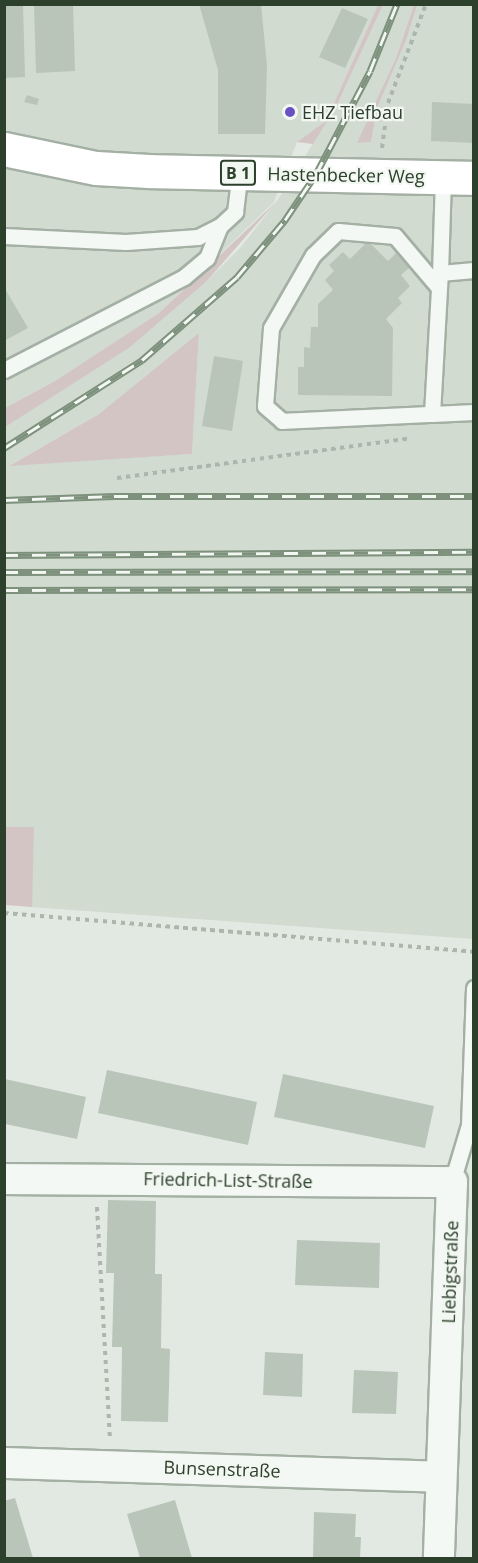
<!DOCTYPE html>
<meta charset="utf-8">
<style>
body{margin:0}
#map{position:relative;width:478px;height:1563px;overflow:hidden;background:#e2e9e2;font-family:"Open Sans",sans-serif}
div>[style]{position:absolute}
.built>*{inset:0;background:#d1dbd0}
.green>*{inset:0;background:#d2c5c4}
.building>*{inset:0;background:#bac5b9}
.path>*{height:4px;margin-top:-2px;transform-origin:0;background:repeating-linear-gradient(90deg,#acb6ac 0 4.5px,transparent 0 9px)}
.roads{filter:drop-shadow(2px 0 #a4b0a4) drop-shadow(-2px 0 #a4b0a4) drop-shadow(0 2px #a4b0a4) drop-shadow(0 -2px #a4b0a4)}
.lane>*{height:15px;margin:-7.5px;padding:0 7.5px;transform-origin:7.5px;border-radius:7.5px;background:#f4f8f4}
.street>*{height:30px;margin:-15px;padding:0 15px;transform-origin:15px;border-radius:15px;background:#f4f8f4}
.primary>*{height:33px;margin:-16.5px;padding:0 16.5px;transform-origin:16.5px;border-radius:16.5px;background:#fff}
.rail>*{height:7px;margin-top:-3.5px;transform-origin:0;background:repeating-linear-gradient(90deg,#f2f7f1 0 14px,#7d917d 0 28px);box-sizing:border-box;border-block:2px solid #7d917d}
.dots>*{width:16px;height:16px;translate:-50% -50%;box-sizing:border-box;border:3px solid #f2f7f1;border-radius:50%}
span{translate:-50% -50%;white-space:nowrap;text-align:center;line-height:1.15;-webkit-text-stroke:4.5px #f2f7f1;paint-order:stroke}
.shield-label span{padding:2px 4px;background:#f2f7f1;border:2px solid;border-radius:4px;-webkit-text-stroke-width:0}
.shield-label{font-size:16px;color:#2c402b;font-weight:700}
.poi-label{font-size:18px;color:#2c402b}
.left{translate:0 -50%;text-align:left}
.street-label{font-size:18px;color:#2c402b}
.frame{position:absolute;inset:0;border:6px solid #2c402b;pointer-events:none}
</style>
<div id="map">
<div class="built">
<div style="clip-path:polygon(5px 5px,378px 5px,326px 121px,297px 142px,274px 202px,159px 313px,55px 381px,5px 408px)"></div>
<div style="clip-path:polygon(evenodd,383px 5px,414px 5px,396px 58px,358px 143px,371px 142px,377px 108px,417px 5px,473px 5px,473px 939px,30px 907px,34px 828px,5px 827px,4px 427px,129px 348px,206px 282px,240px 248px,277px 201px,336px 107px,383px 5px,199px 334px,192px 454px,10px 465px,99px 414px,199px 334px)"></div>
</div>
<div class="green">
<div style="clip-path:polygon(378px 5px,383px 5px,336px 107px,313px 144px,297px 142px,326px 121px)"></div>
<div style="clip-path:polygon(414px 5px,417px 5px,406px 40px,377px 108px,371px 142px,357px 143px,396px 58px)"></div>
<div style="clip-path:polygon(277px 201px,206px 282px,129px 348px,5px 427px,5px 408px,55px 381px,159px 313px)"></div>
<div style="clip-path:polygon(199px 333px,192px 454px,9px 466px,99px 414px)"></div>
<div style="clip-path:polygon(4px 827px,34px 827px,32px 907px,5px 905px)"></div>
</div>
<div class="building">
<div style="clip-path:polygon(4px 4px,23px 4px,25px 77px,4px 78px)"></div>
<div style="clip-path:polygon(34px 4px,73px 4px,75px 71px,36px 73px)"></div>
<div style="clip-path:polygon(199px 4px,261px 4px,267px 66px,265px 134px,218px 134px,218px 70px)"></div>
<div style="clip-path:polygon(342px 8px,368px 19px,345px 68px,319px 57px)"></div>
<div style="clip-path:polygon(27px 95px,39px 99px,37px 105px,24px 102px)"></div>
<div style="clip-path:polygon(432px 102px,474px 104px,474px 143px,431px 141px)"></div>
<div style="clip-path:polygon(368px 241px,388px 261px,396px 253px,409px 268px,401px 275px,410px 286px,398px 298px,402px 303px,386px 319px,393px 328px,392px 396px,298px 395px,298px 367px,304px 367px,304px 347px,310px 348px,311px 327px,318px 327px,318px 304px,333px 290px,325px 280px,334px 271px,329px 265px,343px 252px,350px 259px)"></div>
<div style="clip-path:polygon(4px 287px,28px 328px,4px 341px)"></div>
<div style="clip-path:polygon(214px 356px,243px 361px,232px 431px,202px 426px)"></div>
<div style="clip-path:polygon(107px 1070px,257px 1102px,248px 1145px,98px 1113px)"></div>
<div style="clip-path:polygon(283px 1074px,434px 1106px,425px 1148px,274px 1117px)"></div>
<div style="clip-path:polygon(5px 1079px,86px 1097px,77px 1139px,5px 1124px)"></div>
<div style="clip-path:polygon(108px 1200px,156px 1201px,155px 1274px,162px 1274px,161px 1348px,170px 1349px,168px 1422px,121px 1421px,122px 1347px,112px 1347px,114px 1273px,106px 1273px)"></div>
<div style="clip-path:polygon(297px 1240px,380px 1243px,379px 1288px,295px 1285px)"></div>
<div style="clip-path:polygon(265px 1352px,303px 1354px,302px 1397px,263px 1395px)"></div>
<div style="clip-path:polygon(354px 1370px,398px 1372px,396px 1414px,352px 1413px)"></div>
<div style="clip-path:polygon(15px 1498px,33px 1558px,4px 1558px,4px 1501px)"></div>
<div style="clip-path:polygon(175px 1500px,192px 1558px,140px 1558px,127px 1514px)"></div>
<div style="clip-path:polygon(314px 1512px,356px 1514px,355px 1537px,361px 1537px,360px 1558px,313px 1558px)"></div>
</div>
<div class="path">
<div style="left:382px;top:148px;width:45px;rotate:-82.4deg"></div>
<div style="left:388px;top:103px;width:106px;rotate:-69deg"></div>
<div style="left:117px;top:478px;width:293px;rotate:-7.7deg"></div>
<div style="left:4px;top:913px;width:472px;rotate:4.7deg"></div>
<div style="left:97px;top:1207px;width:232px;rotate:86.8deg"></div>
</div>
<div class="roads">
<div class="lane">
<div style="left:4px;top:236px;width:122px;rotate:2.8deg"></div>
<div style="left:126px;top:242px;width:72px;rotate:-4deg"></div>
<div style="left:198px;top:237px;width:25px;rotate:-27deg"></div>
<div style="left:220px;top:226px;width:21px;rotate:-43deg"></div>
<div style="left:235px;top:212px;width:39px;rotate:-83deg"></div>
<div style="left:440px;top:273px;width:34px;rotate:-5deg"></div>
<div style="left:439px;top:288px;width:68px;rotate:-130.2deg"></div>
<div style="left:395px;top:236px;width:57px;rotate:-175deg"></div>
<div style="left:338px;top:231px;width:35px;rotate:136deg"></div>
<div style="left:313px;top:255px;width:84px;rotate:119.9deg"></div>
<div style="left:271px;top:328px;width:78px;rotate:94.4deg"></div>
<div style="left:265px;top:406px;width:23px;rotate:41deg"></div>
<div style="left:282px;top:421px;width:150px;rotate:-2.7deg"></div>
<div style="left:432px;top:414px;width:141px;rotate:-86.8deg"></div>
<div style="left:440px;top:273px;width:96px;rotate:-88.2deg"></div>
<div style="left:4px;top:370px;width:203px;rotate:-27.3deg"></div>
<div style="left:184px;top:277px;width:30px;rotate:-40deg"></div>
<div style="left:207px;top:258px;width:35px;rotate:-68deg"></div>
<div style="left:432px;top:414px;width:42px;rotate:-2.7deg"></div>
<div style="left:452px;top:1182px;width:59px;rotate:-73.4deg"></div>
<div style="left:469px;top:1125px;width:137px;rotate:-87.9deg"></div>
</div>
<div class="street">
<div style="left:4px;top:1179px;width:448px;rotate:0.4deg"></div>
<div style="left:452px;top:1182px;width:376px;rotate:92deg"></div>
<div style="left:4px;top:1463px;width:436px;rotate:1.8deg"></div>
</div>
<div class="primary">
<div style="left:4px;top:149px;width:94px;rotate:11.7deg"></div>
<div style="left:96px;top:168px;width:53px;rotate:3.2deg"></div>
<div style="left:149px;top:171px;width:325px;rotate:1.2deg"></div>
</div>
</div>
<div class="rail">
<div style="left:4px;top:448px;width:164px;rotate:-32.5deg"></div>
<div style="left:142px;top:360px;width:126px;rotate:-41.1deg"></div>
<div style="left:237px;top:277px;width:75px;rotate:-49.9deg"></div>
<div style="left:285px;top:220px;width:55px;rotate:-56deg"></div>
<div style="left:316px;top:174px;width:116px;rotate:-62.3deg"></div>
<div style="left:370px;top:71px;width:72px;rotate:-68.1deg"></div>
<div style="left:4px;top:500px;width:110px;rotate:-2.1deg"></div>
<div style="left:114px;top:496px;width:360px"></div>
<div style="left:4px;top:555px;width:470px;rotate:-0.4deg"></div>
<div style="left:4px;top:572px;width:470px;rotate:-0.1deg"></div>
<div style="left:4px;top:590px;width:470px;rotate:-0.1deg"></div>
</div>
<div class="dots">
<div style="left:290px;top:112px;background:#6852c3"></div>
</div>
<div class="shield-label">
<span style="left:238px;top:173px">B 1</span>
</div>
<div class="poi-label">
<span class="left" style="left:302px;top:112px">EHZ Tiefbau</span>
</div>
<div class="street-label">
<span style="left:346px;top:175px;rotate:1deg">Hastenbecker Weg</span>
<span style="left:228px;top:1180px;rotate:1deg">Friedrich-List-Straße</span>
<span style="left:450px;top:1272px;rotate:-88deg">Liebigstraße</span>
<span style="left:222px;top:1469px;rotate:2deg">Bunsenstraße</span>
</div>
<div class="frame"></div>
</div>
